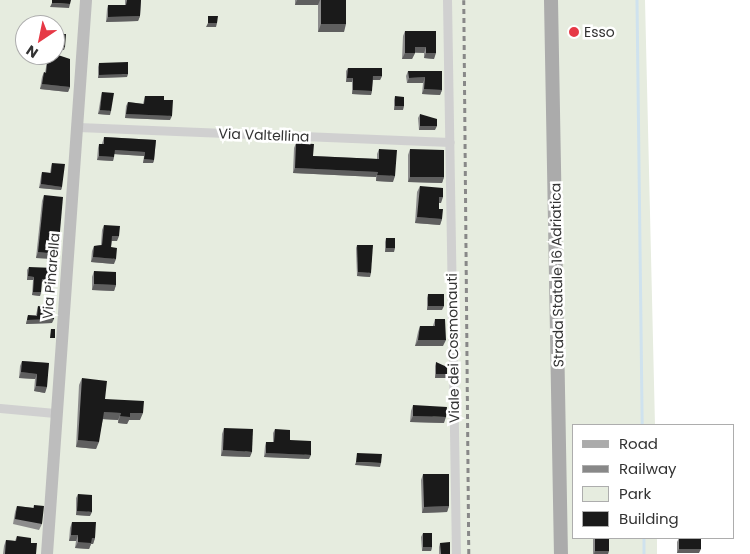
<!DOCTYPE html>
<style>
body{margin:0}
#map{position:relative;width:750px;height:554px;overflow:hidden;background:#fff;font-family:Poppins,sans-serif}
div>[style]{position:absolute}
.green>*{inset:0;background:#e6ecdf}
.stream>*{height:2.5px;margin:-1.25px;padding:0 1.25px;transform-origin:1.25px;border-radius:1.25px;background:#cfe2ee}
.street>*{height:9px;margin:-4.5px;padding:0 4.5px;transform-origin:4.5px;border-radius:4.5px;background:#d0d0d0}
.secondary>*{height:12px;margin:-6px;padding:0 6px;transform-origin:6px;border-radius:6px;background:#bdbdbd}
.primary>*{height:14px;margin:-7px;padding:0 7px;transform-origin:7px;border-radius:7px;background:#ababab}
.rail>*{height:2.5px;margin-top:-1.25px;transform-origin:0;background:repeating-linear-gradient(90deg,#888 0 5px,transparent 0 9px)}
.wall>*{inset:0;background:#8c8c8c}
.shaded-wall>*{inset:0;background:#5f5f5f}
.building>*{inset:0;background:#1a1a1a}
.dots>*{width:14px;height:14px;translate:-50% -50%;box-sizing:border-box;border:2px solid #fff;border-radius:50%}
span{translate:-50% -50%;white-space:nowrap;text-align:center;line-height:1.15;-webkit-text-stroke:5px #fff;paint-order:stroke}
.poi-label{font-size:14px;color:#333}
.left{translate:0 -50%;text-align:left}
.street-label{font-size:14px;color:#333}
.legend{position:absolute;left:572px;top:424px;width:162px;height:115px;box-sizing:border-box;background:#fff;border:1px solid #adadad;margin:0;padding:6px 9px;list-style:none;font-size:15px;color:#333}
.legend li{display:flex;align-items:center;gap:10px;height:25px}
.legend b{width:25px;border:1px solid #adadad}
.north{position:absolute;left:15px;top:15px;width:50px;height:50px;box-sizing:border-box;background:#fff;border:1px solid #adadad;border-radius:50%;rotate:214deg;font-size:14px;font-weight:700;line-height:20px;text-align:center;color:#333}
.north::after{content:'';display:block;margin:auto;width:18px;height:22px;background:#e63946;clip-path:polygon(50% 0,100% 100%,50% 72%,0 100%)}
</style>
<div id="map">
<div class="green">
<div style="clip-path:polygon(evenodd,0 0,645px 0,655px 425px,574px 425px,574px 538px,657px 538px,657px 554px,0 554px,0 0,25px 25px,55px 25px,55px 55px,25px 55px,25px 25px)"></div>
</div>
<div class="stream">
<div style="left:637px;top:0;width:425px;rotate:89.3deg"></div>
<div style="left:644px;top:538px;width:16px;rotate:90deg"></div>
</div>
<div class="street">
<div style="left:447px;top:0;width:554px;rotate:89.07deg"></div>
<div style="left:78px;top:127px;width:372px;rotate:2.3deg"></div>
<div style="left:0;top:408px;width:55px;rotate:5.2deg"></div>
</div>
<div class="secondary">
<div style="left:47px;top:554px;width:555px;rotate:-85.97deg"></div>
</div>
<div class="primary">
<div style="left:551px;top:0;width:554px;rotate:88.97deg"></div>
</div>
<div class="rail">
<div style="left:464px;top:0;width:554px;rotate:89.48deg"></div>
</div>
<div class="wall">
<div style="clip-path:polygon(125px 0,141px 0,140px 16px,138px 21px,106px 22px,107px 9px,108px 5px,125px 5px)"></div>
<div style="clip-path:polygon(295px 0,346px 0,344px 32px,318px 32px,318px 5px,295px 5px)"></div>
<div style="clip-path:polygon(405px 31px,436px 31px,434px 59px,424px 58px,424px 53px,415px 53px,412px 59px,402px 59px,403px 36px)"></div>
<div style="clip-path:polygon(48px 55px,55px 55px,70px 87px,68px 92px,40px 89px,42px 77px,44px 72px,45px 73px)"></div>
<div style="clip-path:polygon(99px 63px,127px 77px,98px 78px,98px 67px)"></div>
<div style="clip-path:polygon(348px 68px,382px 76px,380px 80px,373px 80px,371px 95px,352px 94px,352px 82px,346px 82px,346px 71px)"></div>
<div style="clip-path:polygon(408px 71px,442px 71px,442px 90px,440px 95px,422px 94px,423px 83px,407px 83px,406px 76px)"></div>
<div style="clip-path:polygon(102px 92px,110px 115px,98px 114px,101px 96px)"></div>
<div style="clip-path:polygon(145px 96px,164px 100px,170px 120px,125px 118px,126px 106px,128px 102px,143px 104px)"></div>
<div style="clip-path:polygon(395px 96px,403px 110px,394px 110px,394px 100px)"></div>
<div style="clip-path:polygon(420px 114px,435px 130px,419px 130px,418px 118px)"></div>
<div style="clip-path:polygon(104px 137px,156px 140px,154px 160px,153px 163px,143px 163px,144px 156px,114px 154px,113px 161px,97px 160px,98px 148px,99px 144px,102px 144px)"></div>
<div style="clip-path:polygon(296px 143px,313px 156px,377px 159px,377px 154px,379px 149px,393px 182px,376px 181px,376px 177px,293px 173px,294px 148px)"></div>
<div style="clip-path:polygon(410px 149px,444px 177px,442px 183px,408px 182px,408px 155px)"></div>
<div style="clip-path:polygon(52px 163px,62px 187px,61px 190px,39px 188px,41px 176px,42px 172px,50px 173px,51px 167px)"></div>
<div style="clip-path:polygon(420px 186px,441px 203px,439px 203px,439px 209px,442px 219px,440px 225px,415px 223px,417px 192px)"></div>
<div style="clip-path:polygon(44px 195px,58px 254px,56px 259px,36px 258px,42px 201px)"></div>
<div style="clip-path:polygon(104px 225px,117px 241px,112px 241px,111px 247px,114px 264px,91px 262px,92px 251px,94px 246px,101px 245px,102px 230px)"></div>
<div style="clip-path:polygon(386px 238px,394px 252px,385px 252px,385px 242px)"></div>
<div style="clip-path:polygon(357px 245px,370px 277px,357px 276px,356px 248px)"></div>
<div style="clip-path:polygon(29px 267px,54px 279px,53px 283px,42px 282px,41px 292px,40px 296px,32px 295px,33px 280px,27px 280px,27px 270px)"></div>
<div style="clip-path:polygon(94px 271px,116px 285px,114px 291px,92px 290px,92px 277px)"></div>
<div style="clip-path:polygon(428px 294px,442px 310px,427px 310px,427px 298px)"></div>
<div style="clip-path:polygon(38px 306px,52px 323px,26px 324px,28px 315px,36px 315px)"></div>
<div style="clip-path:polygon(435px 319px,443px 346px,415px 346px,418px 332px,420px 326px,433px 326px)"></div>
<div style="clip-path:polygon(22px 361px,49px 363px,45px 393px,34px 391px,35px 379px,19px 378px,20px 366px)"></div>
<div style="clip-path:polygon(436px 362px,447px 374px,446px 378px,435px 378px,435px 366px)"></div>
<div style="clip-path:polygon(82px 378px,105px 399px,140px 420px,129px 420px,127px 424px,118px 423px,118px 420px,103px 419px,96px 449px,76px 447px,79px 385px)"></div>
<div style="clip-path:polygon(413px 405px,444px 423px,410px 422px,411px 411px)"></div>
<div style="clip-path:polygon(224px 428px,250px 457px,221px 456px,222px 434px)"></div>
<div style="clip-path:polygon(275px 429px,290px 440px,309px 459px,264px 457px,265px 446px,266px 442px,273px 442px,273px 433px)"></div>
<div style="clip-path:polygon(423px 474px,449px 506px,447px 512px,422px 513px,421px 480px)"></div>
<div style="clip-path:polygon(78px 494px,90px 516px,76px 515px,76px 498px)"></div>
<div style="clip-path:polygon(34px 505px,42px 524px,39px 530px,13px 524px,15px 512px,17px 506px,33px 508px)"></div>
<div style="clip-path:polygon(72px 522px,95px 538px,93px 544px,91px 544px,89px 549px,75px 548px,76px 541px,69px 541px,70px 528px)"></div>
<div style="clip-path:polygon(423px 533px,432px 547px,431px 551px,422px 551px,421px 537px)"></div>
<div style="clip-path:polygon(17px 536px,36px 554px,3px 554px,4px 546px,6px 540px,15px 541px)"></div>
<div style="clip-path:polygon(593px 538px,609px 538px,608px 554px,593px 554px)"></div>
<div style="clip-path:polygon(679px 538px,699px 553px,677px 553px,677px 542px)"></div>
<div style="clip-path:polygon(440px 543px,450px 554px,439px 554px,439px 547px)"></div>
</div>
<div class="shaded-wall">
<div style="clip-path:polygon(297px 0,320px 0,318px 5px,295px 5px)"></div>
<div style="clip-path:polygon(52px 3px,70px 4px,69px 8px,50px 7px)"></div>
<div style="clip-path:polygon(140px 16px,138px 21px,106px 22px,108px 17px)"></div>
<div style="clip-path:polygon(208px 23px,217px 23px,216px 27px,206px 27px)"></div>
<div style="clip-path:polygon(321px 24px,346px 24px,344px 32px,318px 32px)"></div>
<div style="clip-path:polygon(55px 46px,65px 47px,64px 50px,55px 50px)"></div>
<div style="clip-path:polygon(415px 47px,426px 47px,424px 53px,413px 52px)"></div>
<div style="clip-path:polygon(405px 53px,415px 53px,412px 59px,402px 59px)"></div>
<div style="clip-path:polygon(426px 53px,436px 53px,434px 59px,424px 58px)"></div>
<div style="clip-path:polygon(128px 74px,127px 77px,98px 78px,99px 75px)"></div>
<div style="clip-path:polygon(373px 76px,382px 76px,380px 80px,371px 80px)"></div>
<div style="clip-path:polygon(425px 77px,423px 83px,407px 83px,409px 78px)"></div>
<div style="clip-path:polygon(347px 78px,353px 78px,352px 82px,346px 82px)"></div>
<div style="clip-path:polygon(42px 84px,70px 87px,68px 92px,40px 89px)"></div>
<div style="clip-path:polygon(424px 89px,442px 90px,440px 95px,422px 94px)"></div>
<div style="clip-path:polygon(353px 90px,372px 91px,371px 95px,352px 94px)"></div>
<div style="clip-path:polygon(395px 106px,404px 106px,403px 110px,394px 110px)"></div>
<div style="clip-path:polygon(100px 110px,111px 111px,110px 115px,98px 114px)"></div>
<div style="clip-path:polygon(126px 114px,172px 116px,170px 120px,125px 118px)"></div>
<div style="clip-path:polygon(420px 126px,437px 126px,435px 130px,419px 130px)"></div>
<div style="clip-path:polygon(115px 150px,145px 152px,144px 156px,113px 154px)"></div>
<div style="clip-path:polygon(99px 156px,114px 157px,113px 161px,97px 160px)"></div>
<div style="clip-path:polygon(144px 159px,154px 160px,153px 163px,143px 163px)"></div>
<div style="clip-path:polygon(295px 168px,378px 172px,376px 177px,293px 173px)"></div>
<div style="clip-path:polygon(377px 175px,395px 176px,393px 182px,376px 181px)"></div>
<div style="clip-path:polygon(410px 177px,444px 177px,442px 183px,408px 182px)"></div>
<div style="clip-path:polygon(41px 184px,62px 187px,61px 190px,39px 188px)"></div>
<div style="clip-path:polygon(439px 197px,443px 197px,441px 203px,437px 203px)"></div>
<div style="clip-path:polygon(417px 217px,442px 219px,440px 225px,415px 223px)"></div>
<div style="clip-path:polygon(112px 236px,119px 236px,117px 241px,110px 241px)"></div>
<div style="clip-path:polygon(386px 248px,395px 248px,394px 252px,385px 252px)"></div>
<div style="clip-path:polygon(38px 252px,58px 254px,56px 259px,36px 258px)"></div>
<div style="clip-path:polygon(93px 257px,116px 259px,114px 264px,91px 262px)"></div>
<div style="clip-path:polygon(358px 272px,371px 273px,370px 277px,357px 276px)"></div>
<div style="clip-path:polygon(28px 276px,34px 277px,33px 280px,27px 280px)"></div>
<div style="clip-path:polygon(42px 279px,54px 279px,53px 283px,41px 282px)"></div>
<div style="clip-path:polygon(94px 284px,116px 285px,114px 291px,92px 290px)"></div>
<div style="clip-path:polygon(33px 292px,41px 292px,40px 296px,32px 295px)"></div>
<div style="clip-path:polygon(428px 306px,444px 306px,442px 310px,427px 310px)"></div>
<div style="clip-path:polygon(54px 319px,52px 323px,26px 324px,27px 320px)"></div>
<div style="clip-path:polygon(418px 340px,446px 340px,443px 346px,415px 346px)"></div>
<div style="clip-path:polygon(21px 372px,37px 374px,35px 379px,19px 378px)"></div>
<div style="clip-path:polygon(436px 374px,447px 374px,446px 378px,435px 378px)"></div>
<div style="clip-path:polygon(36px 386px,47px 387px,45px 393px,34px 391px)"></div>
<div style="clip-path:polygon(104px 412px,121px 413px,118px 420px,101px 419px)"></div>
<div style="clip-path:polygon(130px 413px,143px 413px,140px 420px,129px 420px,127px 424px,118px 423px,120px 416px)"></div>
<div style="clip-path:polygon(413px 416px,446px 417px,444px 423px,410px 422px)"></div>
<div style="clip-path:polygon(78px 440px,99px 442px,96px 449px,76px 447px)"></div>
<div style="clip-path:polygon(223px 450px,252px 452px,250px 457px,221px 456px)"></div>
<div style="clip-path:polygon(266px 453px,311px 455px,309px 459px,264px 457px)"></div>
<div style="clip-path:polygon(356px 462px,381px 463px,380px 467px,355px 465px)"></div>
<div style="clip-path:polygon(449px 506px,447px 512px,422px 513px,424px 507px)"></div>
<div style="clip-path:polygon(77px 511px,92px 512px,90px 516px,76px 515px)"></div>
<div style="clip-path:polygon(71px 535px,78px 535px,76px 541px,69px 541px)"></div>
<div style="clip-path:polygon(92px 538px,95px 538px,93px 544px,91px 544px,89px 549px,75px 548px,78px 542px)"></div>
<div style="clip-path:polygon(423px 547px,432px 547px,431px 551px,422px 551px)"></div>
<div style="clip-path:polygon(679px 549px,701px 549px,699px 553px,677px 553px)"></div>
<div style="clip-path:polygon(595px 551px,609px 551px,608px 554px,594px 554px)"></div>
</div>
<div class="building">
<div style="clip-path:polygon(52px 0,71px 0,70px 4px,52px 3px)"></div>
<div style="clip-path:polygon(127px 0,141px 0,140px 16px,108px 17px,108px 5px,126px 5px)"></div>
<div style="clip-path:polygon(321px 0,346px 0,346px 24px,321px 24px)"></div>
<div style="clip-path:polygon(208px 16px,218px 16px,217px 23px,208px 23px)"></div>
<div style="clip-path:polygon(405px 31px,436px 31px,436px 53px,426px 53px,426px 47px,415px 47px,415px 53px,405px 53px)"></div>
<div style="clip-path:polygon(56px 34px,66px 34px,65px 47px,55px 46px,55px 39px,56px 39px)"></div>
<div style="clip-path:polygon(55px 54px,70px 59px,70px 87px,42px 84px,44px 72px,46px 73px,48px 55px,55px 55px)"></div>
<div style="clip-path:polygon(128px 62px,128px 74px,99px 75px,99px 63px)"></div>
<div style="clip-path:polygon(348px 68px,382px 68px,382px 76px,373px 76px,372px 91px,353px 90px,353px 78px,347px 78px)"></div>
<div style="clip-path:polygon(408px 71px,442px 71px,442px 90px,424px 89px,425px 77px,409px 78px)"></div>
<div style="clip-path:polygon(102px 92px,114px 93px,111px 111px,100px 110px)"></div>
<div style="clip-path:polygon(145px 96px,164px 96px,164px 100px,173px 100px,172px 116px,126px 114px,128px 102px,144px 104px)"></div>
<div style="clip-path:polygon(395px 96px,404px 97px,404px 106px,395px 106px)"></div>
<div style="clip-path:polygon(420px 114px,437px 119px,437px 126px,420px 126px)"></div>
<div style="clip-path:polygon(104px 137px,156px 140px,154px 160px,144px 159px,145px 152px,115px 150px,114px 157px,99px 156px,99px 144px,104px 144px)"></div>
<div style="clip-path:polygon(296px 143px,314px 144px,313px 156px,379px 159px,379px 149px,397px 150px,395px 176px,377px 175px,378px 172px,295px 168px)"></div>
<div style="clip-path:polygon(410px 149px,444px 150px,444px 177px,410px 177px)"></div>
<div style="clip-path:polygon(52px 163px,65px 164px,62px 187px,41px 184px,42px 172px,51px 173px)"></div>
<div style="clip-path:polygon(420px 186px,443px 188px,443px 197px,439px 197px,439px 209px,443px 209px,442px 219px,417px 217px)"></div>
<div style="clip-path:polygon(44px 195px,63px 197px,58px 254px,38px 252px)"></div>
<div style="clip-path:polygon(104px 225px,120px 226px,119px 236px,112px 236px,111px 247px,117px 248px,116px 259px,93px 257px,94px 246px,102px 245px)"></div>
<div style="clip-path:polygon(386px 238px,395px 238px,395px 248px,386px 248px)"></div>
<div style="clip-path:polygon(357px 245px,373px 245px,371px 273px,358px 272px)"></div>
<div style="clip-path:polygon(29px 267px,55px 268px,54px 279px,42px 279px,41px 292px,33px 292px,34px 277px,28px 276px)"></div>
<div style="clip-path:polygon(94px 271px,116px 272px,116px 285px,94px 284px)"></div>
<div style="clip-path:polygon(428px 294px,444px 294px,444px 306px,428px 306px)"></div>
<div style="clip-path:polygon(38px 306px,55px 309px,54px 319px,27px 320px,28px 315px,37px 316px)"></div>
<div style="clip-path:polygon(435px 319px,445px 319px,446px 340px,418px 340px,420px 326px,435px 326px)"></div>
<div style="clip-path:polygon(51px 329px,55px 329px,55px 338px,50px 338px)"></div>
<div style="clip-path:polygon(22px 361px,49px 363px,47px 387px,36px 386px,37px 374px,21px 372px)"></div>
<div style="clip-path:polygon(436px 362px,447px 367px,447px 374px,436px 374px)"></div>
<div style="clip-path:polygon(82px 378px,107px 381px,105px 399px,144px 401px,143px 413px,130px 413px,130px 417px,120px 416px,121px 413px,104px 412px,99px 442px,78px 440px)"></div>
<div style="clip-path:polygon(413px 405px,447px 407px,446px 417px,413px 416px)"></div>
<div style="clip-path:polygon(224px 428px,253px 429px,252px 452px,223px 450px)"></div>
<div style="clip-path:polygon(275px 429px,290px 430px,290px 440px,311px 441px,311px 455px,266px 453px,266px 442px,274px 442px)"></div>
<div style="clip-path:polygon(357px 453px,382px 454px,381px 463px,356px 462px)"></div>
<div style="clip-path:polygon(423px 474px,449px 474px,449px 506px,424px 507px)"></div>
<div style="clip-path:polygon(78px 494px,92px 495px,92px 512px,77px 511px)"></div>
<div style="clip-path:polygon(34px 505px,44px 506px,42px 524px,15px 519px,17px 506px,34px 508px)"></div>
<div style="clip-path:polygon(72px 522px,96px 522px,95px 538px,92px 538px,91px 543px,78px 542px,78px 535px,71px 535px)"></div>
<div style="clip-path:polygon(423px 533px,432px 533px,432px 547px,423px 547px)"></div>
<div style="clip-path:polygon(17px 536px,31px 538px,31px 543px,37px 543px,36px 554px,5px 554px,6px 540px,16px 541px)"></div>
<div style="clip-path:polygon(595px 538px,609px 538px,609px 551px,595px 551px)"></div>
<div style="clip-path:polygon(679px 538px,701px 539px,701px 549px,679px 549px)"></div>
<div style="clip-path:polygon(450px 542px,450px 554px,441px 554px,440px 543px)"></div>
</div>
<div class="dots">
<div style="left:574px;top:32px;background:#e63946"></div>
</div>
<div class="poi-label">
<span class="left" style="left:584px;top:32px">Esso</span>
</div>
<div class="street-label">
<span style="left:264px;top:135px;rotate:2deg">Via Valtellina</span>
<span style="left:557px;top:275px;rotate:-91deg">Strada Statale 16 Adriatica</span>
<span style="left:51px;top:276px;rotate:-85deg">Via Pinarella</span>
<span style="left:453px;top:348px;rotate:-91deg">Viale dei Cosmonauti</span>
</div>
<ul class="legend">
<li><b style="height:6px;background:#ababab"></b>Road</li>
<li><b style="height:6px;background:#888"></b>Railway</li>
<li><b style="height:14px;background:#e6ecdf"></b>Park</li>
<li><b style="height:14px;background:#1a1a1a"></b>Building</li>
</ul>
<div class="north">N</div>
</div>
